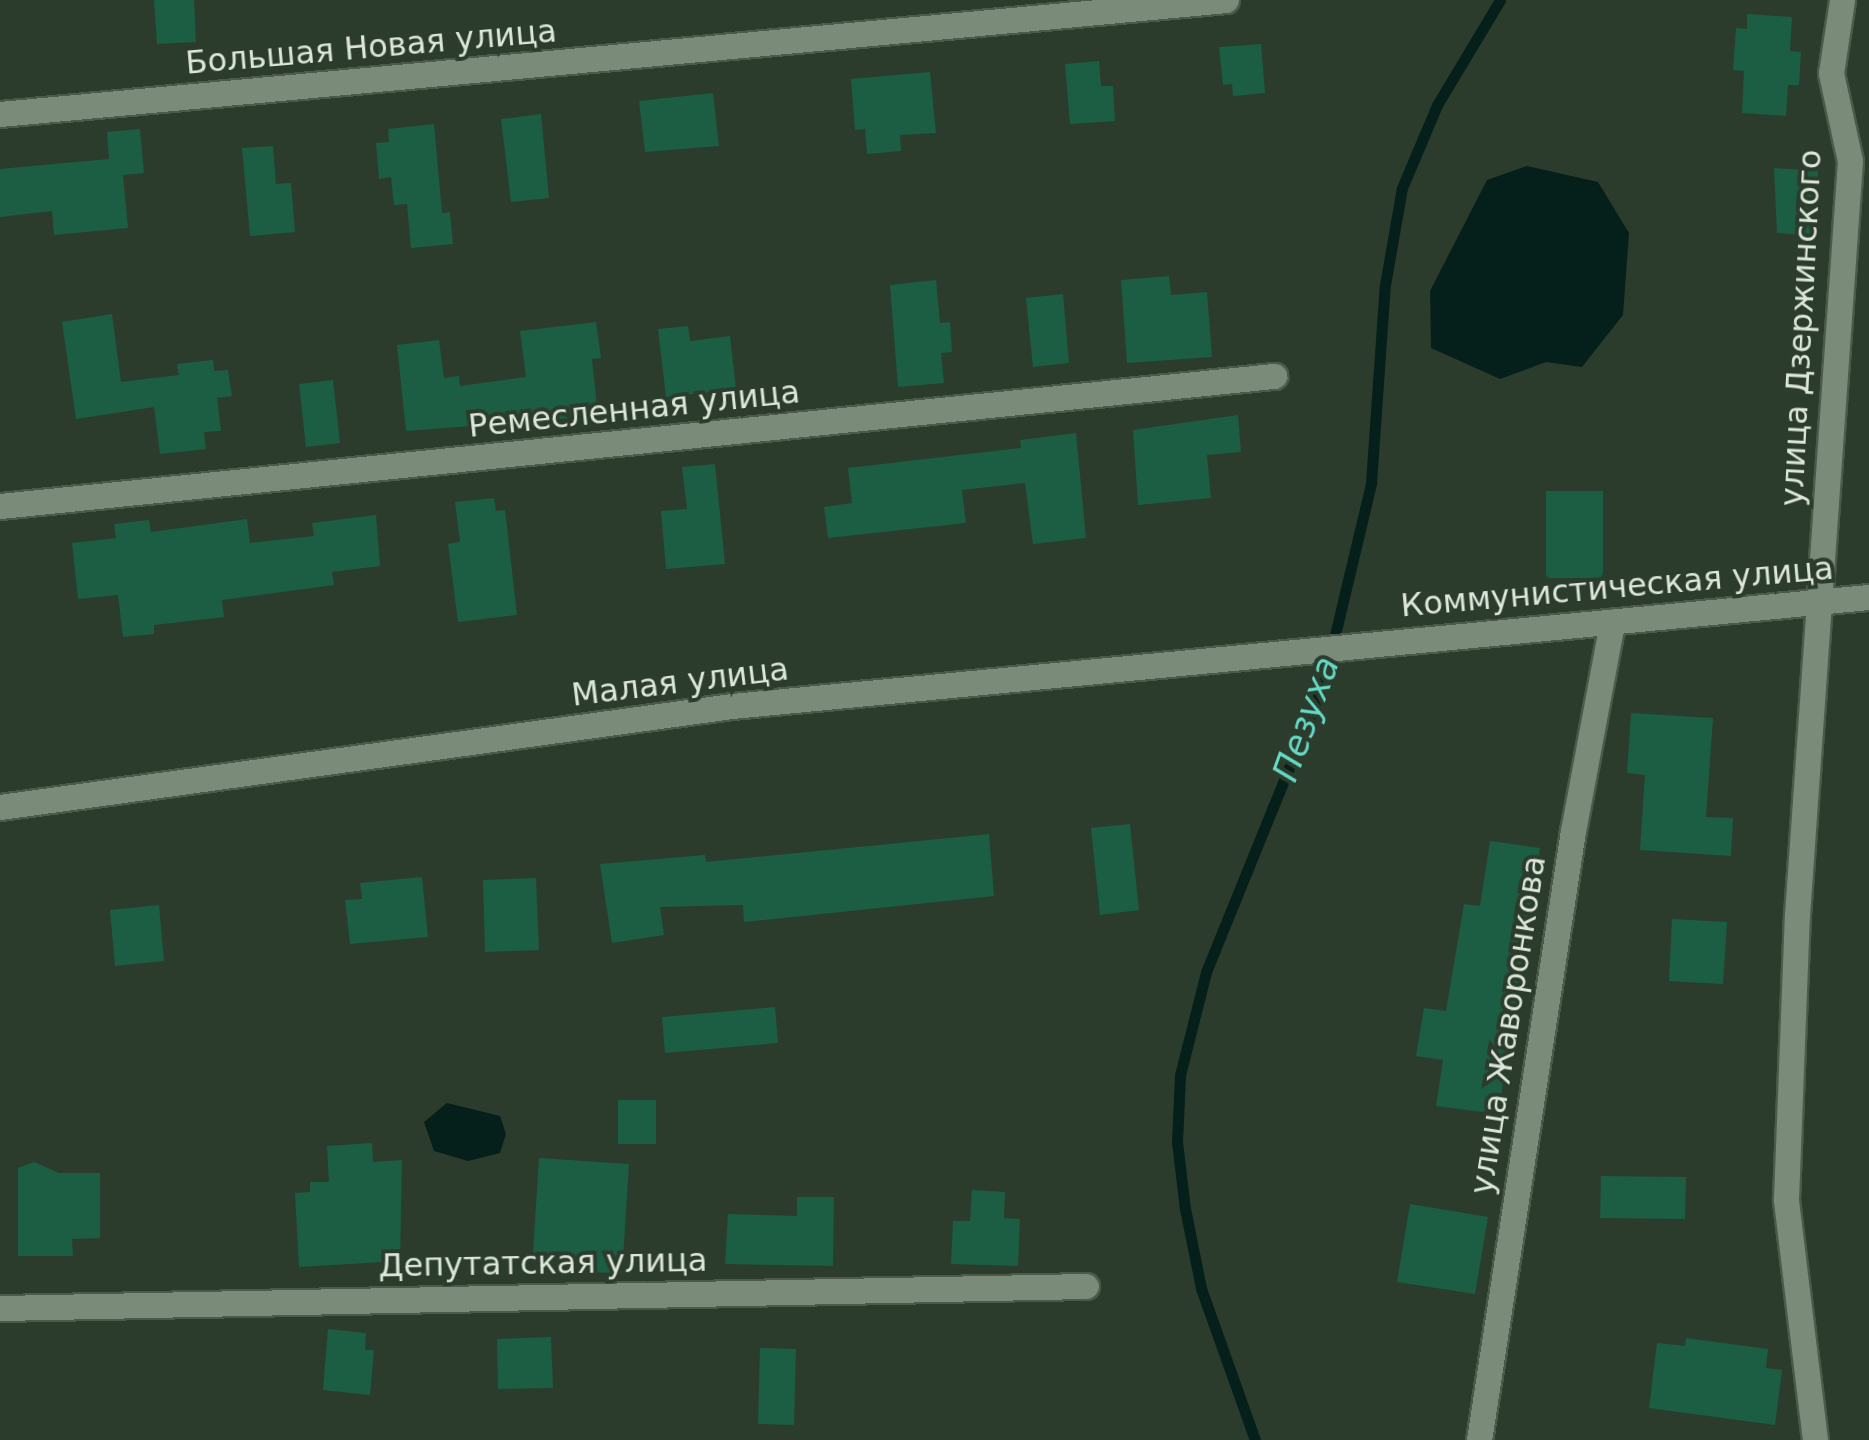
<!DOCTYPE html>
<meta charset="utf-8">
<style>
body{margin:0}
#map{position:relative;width:1869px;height:1440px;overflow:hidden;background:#2c3c2c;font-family:"DejaVu Sans",sans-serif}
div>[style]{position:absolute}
.water>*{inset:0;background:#051f1b}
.stream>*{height:11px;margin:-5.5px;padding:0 5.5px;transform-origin:5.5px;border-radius:5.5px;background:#051f1b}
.building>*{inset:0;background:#1b5e43}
.roads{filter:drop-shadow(2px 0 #4c5a4c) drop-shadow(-2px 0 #4c5a4c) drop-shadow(0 2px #4c5a4c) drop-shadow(0 -2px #4c5a4c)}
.minor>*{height:25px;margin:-12.5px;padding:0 12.5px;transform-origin:12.5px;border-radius:12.5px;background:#7a8c79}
span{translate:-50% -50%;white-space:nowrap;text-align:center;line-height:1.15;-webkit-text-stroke:8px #2c3c2c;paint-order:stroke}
.street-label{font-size:32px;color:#dce6db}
.water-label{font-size:35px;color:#64dac6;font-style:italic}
</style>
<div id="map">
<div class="water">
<div style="clip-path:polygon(1527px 166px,1598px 182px,1629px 233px,1623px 315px,1582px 367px,1546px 362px,1500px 379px,1431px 348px,1430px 291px,1487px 180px)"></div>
<div style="clip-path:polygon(447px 1103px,500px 1116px,506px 1134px,500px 1153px,468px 1161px,434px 1151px,424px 1122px)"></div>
</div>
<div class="stream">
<div style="left:1255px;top:1440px;width:161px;rotate:-109.6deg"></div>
<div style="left:1201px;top:1288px;width:81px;rotate:-101.4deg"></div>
<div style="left:1185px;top:1209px;width:67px;rotate:-96.8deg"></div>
<div style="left:1177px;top:1142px;width:67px;rotate:-87.4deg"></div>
<div style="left:1180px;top:1075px;width:106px;rotate:-75.8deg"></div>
<div style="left:1206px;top:972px;width:314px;rotate:-67.9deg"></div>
<div style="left:1324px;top:681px;width:204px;rotate:-76.6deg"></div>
<div style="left:1371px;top:483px;width:198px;rotate:-86deg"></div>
<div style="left:1385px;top:285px;width:98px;rotate:-80.1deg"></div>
<div style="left:1402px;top:188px;width:90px;rotate:-67.1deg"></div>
<div style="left:1437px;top:105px;width:122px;rotate:-59deg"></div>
</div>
<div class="building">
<div style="clip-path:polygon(154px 0,194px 0,196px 42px,157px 44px)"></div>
<div style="clip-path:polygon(1747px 14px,1792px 17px,1790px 51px,1801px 52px,1799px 85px,1788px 85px,1786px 116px,1742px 113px,1744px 71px,1733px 70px,1736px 28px,1747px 29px)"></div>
<div style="clip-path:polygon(1261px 44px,1265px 93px,1233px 96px,1232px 84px,1223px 85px,1219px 47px)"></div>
<div style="clip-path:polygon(1099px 61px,1101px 86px,1113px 86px,1115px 121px,1070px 124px,1065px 64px)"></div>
<div style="clip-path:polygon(930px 72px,936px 133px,900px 135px,901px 151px,867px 154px,865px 129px,855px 130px,851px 79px)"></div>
<div style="clip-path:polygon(713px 93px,719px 146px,645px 152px,639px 101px)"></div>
<div style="clip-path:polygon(541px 114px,549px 198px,511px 202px,501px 119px)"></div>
<div style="clip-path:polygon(434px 124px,442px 213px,450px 212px,453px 244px,411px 248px,407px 204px,394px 205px,391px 177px,379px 179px,376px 143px,389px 142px,388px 129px)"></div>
<div style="clip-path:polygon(140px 129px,144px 173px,123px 175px,128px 228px,54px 235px,52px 211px,0 217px,0 169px,109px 159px,107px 132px)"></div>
<div style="clip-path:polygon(273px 146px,276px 184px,291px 183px,295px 232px,250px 236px,242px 148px)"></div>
<div style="clip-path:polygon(1774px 168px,1818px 171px,1813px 236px,1777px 233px)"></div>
<div style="clip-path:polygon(1169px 276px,1171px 295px,1207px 292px,1212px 357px,1127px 363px,1121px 280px)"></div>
<div style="clip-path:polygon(936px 280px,940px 323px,950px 322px,952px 352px,941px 353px,944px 383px,898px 387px,890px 285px)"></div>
<div style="clip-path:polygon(1063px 294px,1069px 363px,1033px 367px,1026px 298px)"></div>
<div style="clip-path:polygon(112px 314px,121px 382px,179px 375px,177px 364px,213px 360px,214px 371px,228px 370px,232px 396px,217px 398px,221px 431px,204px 432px,206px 449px,160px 454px,154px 407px,76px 419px,62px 322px)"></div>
<div style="clip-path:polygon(596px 322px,601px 358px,592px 359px,598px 416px,406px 431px,397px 345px,439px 340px,444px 378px,459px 376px,460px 386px,526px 377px,520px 331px)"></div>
<div style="clip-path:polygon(688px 326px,690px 341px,730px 336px,736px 389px,666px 397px,658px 329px)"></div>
<div style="clip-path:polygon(333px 380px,340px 443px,306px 447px,299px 384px)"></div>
<div style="clip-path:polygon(1238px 415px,1241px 452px,1207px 455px,1211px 498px,1138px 505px,1133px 430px)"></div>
<div style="clip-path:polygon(1076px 433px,1086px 538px,1033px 544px,1025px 483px,962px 490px,966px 523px,828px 538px,824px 507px,852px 503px,848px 468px,1021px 448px,1020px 440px)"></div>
<div style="clip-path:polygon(715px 464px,725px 564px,666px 569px,661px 511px,687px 509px,682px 467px)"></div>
<div style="clip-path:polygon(1546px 491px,1603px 491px,1603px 578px,1546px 578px)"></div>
<div style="clip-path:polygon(494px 498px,496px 511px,505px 510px,517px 615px,458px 622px,448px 544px,460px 542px,455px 502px)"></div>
<div style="clip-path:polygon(376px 515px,380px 566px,332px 572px,334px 585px,222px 600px,224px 617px,154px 625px,154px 634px,123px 637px,118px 595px,78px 599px,72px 543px,116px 538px,114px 524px,149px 520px,151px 532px,247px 519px,250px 543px,314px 536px,312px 523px)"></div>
<div style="clip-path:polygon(1631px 713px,1713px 718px,1706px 817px,1733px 818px,1731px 856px,1640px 850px,1645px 775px,1627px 773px)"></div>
<div style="clip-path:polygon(1130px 824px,1139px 910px,1100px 915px,1091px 828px)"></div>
<div style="clip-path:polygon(989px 834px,994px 896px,744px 922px,743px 905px,660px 907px,664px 935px,612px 943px,600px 864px,705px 855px,706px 862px)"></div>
<div style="clip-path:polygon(1490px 841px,1540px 848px,1498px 1114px,1436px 1106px,1443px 1060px,1416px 1056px,1424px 1008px,1446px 1011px,1464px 904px,1480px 906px)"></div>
<div style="clip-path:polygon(422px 877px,428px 937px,350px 944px,345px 900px,362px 899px,360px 883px)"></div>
<div style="clip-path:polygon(536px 878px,539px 950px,485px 952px,483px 880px)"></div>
<div style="clip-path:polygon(159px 905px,164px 961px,115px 966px,110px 910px)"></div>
<div style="clip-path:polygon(1672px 919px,1727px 922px,1723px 984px,1669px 981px)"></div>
<div style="clip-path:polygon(775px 1007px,778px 1043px,665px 1053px,662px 1017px)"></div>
<div style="clip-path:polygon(618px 1100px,656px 1100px,656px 1144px,618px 1144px)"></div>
<div style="clip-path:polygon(372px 1143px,373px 1162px,402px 1160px,400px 1261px,299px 1267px,295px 1193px,310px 1192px,310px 1182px,329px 1182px,327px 1146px)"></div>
<div style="clip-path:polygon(539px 1158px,629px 1164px,622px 1274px,570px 1270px,571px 1254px,533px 1253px)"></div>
<div style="clip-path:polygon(34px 1162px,59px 1173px,100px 1173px,100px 1238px,72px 1239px,73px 1256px,18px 1256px,18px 1168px)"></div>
<div style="clip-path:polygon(1601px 1176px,1686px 1177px,1685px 1219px,1600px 1218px)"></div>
<div style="clip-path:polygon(972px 1190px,1005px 1192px,1004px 1218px,1020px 1219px,1018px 1266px,951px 1264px,953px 1221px,970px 1221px)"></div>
<div style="clip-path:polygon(797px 1197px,834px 1197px,833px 1266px,725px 1264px,728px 1214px,797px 1216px)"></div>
<div style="clip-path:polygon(1410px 1204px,1488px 1217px,1475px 1294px,1397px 1282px)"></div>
<div style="clip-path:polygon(328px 1329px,366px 1333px,365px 1350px,374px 1350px,370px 1395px,323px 1390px)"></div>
<div style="clip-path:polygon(551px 1337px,553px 1388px,498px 1389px,497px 1339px)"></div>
<div style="clip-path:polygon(1686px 1338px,1768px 1349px,1766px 1368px,1782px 1370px,1775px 1425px,1649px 1408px,1657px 1343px,1685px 1346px)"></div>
<div style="clip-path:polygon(760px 1348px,796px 1349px,794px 1425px,758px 1424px)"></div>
</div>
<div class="roads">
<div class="minor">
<div style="left:0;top:114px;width:1231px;rotate:-5.31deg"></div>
<div style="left:0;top:506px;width:1281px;rotate:-5.83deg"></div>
<div style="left:0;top:807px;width:739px;rotate:-7.86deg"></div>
<div style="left:732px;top:706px;width:1142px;rotate:-5.48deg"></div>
<div style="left:0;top:1308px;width:1086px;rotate:-1.16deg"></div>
<div style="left:1479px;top:1440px;width:616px;rotate:-81.23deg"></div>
<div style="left:1573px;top:831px;width:213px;rotate:-79.4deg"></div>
<div style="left:1815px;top:1440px;width:243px;rotate:-96.9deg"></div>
<div style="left:1786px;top:1199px;width:284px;rotate:-87.8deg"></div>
<div style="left:1797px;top:915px;width:756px;rotate:-85.98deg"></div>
<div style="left:1850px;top:161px;width:90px;rotate:-102.2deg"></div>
<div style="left:1831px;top:73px;width:74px;rotate:-81.4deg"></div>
</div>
</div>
<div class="street-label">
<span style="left:371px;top:47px;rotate:-5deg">Большая Новая улица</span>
<span style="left:1801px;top:328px;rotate:-87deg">улица Дзержинского</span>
<span style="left:634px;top:409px;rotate:-6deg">Ремесленная улица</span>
<span style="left:1617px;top:587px;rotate:-5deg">Коммунистическая улица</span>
<span style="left:680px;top:682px;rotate:-7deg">Малая улица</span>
<span style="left:1508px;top:1025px;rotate:-81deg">улица Жаворонкова</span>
<span style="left:543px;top:1263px;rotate:-1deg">Депутатская улица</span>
</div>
<div class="water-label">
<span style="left:1306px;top:719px;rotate:-70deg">Пезуха</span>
</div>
</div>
